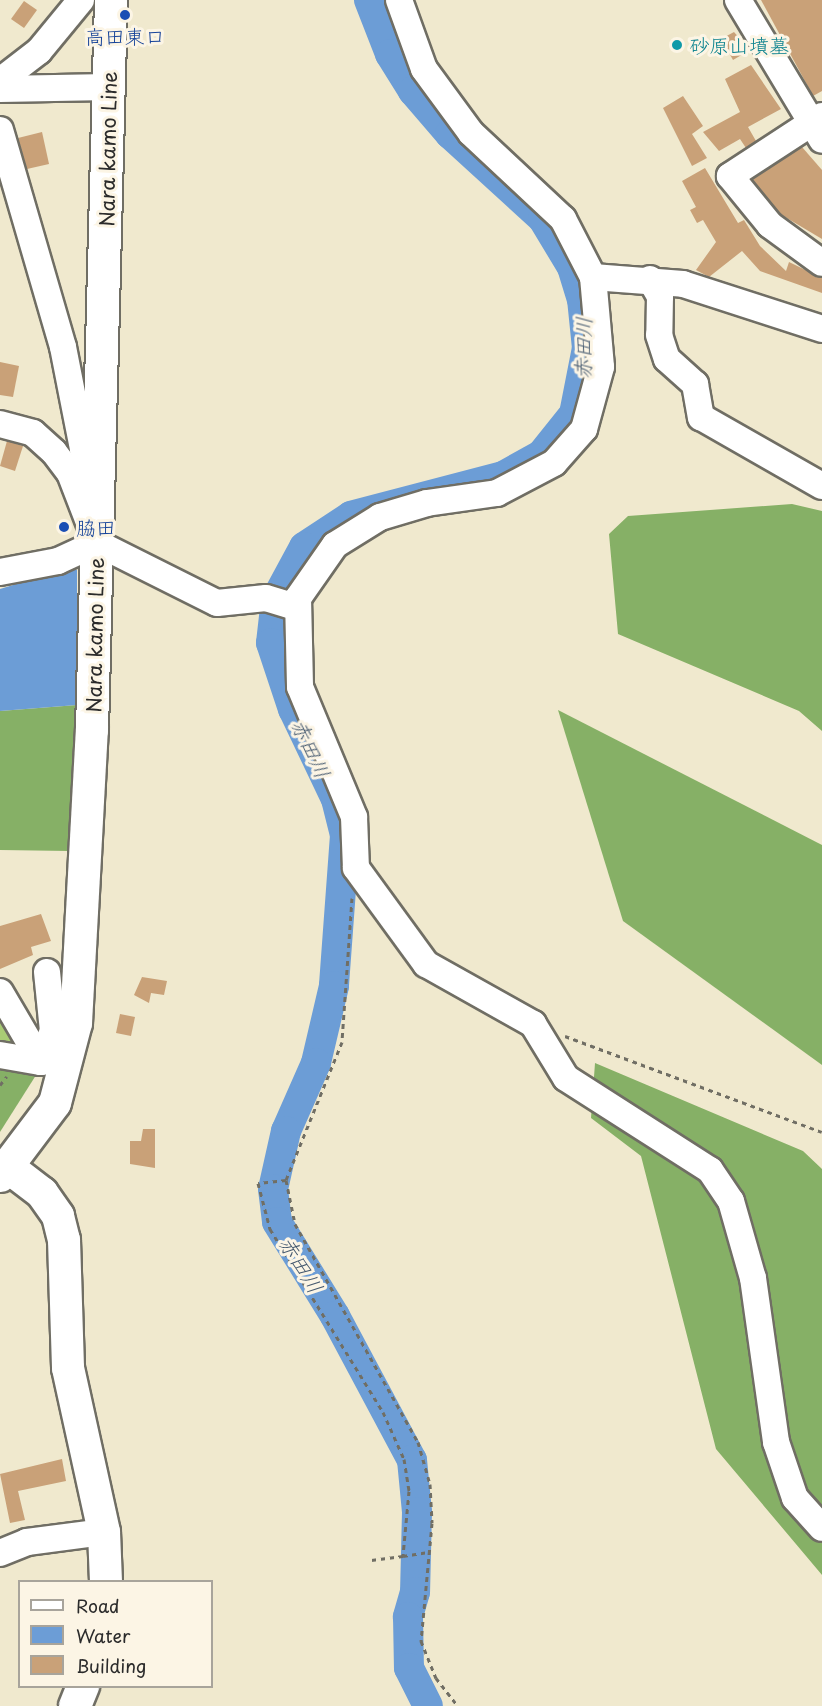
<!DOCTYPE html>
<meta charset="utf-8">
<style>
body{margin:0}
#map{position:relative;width:822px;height:1706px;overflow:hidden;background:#f0e9ce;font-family:"Playpen Sans","Klee One",sans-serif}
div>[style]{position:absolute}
.green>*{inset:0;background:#a9cc75}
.forest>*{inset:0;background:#86b066}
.water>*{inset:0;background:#6c9dd6}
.river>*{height:30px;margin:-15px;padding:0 15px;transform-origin:15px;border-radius:15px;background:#6c9dd6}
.building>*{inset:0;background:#c9a178}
.path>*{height:3px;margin-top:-1.5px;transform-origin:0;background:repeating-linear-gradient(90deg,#706e64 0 4.5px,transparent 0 9px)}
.roads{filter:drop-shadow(2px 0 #706e64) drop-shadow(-2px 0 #706e64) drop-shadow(0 2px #706e64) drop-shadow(0 -2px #706e64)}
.minor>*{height:26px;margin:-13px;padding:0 13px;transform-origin:13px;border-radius:13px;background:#fff}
.major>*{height:32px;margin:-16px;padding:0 16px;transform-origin:16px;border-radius:16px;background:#fff}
.dots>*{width:16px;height:16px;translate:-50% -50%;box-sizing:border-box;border:3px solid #fcf5e5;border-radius:50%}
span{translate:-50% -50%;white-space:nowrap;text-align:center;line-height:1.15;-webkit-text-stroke:6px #fcf5e5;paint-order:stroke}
.transit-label{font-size:20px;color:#164399}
.left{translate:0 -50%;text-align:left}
.culture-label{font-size:20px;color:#0d838f}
.street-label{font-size:20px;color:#2b2b2b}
.water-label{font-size:21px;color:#45596f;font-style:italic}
.legend{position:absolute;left:18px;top:1580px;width:195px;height:108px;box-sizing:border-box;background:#fcf5e5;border:2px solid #a8a49b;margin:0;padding:8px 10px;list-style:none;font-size:18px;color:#2b2b2b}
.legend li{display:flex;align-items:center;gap:12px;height:30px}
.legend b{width:30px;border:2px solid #a8a49b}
</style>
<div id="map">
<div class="green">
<div style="clip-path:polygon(0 1004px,25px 1049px,0 1049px)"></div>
</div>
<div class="forest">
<div style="clip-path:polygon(792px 504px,822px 511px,822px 731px,799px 711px,618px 634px,609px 534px,628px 516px)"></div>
<div style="clip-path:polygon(77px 705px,70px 851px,0 850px,0 711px)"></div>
<div style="clip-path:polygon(558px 710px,822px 845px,822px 1065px,623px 921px)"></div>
<div style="clip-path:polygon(0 1062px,38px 1072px,0 1132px)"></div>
<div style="clip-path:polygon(595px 1063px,803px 1151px,822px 1169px,822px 1575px,716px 1449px,641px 1156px,591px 1118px)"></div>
</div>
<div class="water">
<div style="clip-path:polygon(70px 566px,77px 570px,77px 705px,0 711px,0 589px,23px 582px,24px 575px)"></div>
</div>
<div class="river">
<div style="left:369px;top:0;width:58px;rotate:68.7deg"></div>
<div style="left:390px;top:54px;width:44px;rotate:58.1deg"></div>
<div style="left:413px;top:91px;width:57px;rotate:49.3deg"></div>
<div style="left:450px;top:134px;width:126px;rotate:42.4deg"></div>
<div style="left:543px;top:219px;width:56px;rotate:58.9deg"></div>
<div style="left:572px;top:267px;width:34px;rotate:73deg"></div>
<div style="left:582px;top:299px;width:49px;rotate:84.2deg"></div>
<div style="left:587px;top:348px;width:67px;rotate:101.1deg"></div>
<div style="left:574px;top:414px;width:53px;rotate:128.8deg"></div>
<div style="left:541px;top:455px;width:43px;rotate:151.1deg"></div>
<div style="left:503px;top:476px;width:157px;rotate:165.3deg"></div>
<div style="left:351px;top:516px;width:56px;rotate:146.6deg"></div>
<div style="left:304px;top:547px;width:59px;rotate:118.3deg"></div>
<div style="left:276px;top:599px;width:44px;rotate:96.5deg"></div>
<div style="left:271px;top:643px;width:70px;rotate:71.6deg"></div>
<div style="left:293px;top:709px;width:100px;rotate:64.5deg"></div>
<div style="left:336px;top:799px;width:37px;rotate:76deg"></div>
<div style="left:345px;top:835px;width:151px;rotate:94.2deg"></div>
<div style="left:334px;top:986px;width:79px;rotate:103.2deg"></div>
<div style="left:316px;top:1063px;width:74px;rotate:113.8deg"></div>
<div style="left:286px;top:1131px;width:59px;rotate:102.6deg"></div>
<div style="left:273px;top:1189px;width:33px;rotate:83deg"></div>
<div style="left:277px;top:1222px;width:110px;rotate:58.3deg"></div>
<div style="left:335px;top:1316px;width:163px;rotate:61.9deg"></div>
<div style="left:412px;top:1460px;width:52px;rotate:84.5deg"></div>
<div style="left:417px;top:1512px;width:80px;rotate:91.4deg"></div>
<div style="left:415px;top:1592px;width:26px;rotate:106deg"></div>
<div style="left:408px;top:1617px;width:51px;rotate:88.9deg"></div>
<div style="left:409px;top:1668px;width:42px;rotate:63.4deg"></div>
</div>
<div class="building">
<div style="clip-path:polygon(761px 0,822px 0,822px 91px,813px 96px)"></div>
<div style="clip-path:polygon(24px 1px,37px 10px,24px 28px,11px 19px)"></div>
<div style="clip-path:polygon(734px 32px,750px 50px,733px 60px,721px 39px)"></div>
<div style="clip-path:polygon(751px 65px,781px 109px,748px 127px,756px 141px,746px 148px,740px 139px,719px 151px,703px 132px,740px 112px,725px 79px)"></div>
<div style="clip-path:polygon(683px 96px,703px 126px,692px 134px,707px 158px,692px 166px,663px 108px)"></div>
<div style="clip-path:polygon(42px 132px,49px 164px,27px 169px,18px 138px)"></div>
<div style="clip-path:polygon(802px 147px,822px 170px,822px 239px,780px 214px,752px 179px)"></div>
<div style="clip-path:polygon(705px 168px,738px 223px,744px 220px,760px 246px,786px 271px,789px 262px,822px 278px,822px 293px,760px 271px,742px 251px,709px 277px,696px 270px,716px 242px,703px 220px,697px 223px,690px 210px,696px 207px,682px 181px)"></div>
<div style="clip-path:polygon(0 362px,19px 366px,13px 397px,0 395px)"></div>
<div style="clip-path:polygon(7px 441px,23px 446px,15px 471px,0 466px)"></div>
<div style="clip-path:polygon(41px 914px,51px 941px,31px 947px,33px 955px,0 969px,0 926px)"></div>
<div style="clip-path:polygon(142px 977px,167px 981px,164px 995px,151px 993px,149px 1003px,134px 995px)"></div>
<div style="clip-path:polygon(120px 1014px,135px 1017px,131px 1036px,116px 1033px)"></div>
<div style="clip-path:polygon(143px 1129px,155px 1129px,155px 1168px,130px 1164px,130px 1141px,141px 1141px)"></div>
<div style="clip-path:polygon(62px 1459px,66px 1481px,18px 1491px,25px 1520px,10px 1523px,0 1474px)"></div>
</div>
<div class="path">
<div style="left:352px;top:898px;width:144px;rotate:94deg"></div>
<div style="left:342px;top:1042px;width:149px;rotate:112.1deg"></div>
<div style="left:286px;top:1180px;width:45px;rotate:78.4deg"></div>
<div style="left:295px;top:1224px;width:250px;rotate:60.6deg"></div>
<div style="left:418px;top:1442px;width:44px;rotate:74.1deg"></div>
<div style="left:430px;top:1484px;width:39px;rotate:87deg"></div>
<div style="left:432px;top:1523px;width:119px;rotate:95.3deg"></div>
<div style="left:421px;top:1641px;width:40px;rotate:68deg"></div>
<div style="left:436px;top:1678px;width:36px;rotate:52deg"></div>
<div style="left:565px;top:1036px;width:274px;rotate:20.5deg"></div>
<div style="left:0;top:1085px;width:11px;rotate:-52deg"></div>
<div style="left:286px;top:1180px;width:28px;rotate:174deg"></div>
<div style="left:258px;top:1183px;width:48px;rotate:75.4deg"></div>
<div style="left:270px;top:1229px;width:215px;rotate:58.3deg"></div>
<div style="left:383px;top:1412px;width:51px;rotate:65.9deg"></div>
<div style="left:404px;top:1459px;width:32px;rotate:81deg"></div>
<div style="left:409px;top:1491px;width:65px;rotate:95.3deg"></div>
<div style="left:403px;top:1556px;width:32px;rotate:173deg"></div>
<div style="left:403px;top:1556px;width:24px;rotate:-9deg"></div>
</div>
<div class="roads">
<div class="minor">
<div style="left:399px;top:0;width:73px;rotate:70.1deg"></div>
<div style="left:424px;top:69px;width:79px;rotate:53.7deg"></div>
<div style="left:471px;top:133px;width:126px;rotate:43.1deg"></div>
<div style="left:563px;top:219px;width:65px;rotate:62.7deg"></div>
<div style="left:593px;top:277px;width:90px;rotate:84.9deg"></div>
<div style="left:601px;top:367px;width:64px;rotate:105.3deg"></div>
<div style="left:584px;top:429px;width:45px;rotate:131.4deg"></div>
<div style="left:554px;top:463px;width:64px;rotate:152.2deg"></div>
<div style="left:497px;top:493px;width:71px;rotate:171.9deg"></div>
<div style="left:427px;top:503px;width:49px;rotate:163.4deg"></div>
<div style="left:380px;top:517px;width:53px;rotate:148.1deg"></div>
<div style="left:335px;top:545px;width:65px;rotate:124.9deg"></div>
<div style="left:298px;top:598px;width:89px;rotate:88.7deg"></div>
<div style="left:300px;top:687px;width:141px;rotate:67.4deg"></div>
<div style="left:354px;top:817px;width:51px;rotate:87.8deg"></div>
<div style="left:356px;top:868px;width:119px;rotate:53.9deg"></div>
<div style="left:426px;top:964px;width:123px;rotate:29.3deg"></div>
<div style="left:533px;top:1024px;width:63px;rotate:58.6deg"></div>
<div style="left:566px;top:1078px;width:171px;rotate:32.6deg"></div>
<div style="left:710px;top:1170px;width:37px;rotate:56deg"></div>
<div style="left:731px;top:1201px;width:80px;rotate:74.1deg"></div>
<div style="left:753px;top:1278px;width:166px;rotate:82deg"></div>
<div style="left:776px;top:1442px;width:59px;rotate:71.3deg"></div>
<div style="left:795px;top:1498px;width:40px;rotate:48deg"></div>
<div style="left:738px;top:0;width:163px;rotate:59deg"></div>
<div style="left:0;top:81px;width:49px;rotate:-37.6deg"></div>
<div style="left:39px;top:51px;width:66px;rotate:-50.5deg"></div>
<div style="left:0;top:89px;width:109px;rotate:-1.1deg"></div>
<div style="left:822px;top:116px;width:110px;rotate:146.9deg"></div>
<div style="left:730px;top:176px;width:63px;rotate:50.8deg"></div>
<div style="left:770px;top:225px;width:64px;rotate:36.2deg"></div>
<div style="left:0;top:130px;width:226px;rotate:73.8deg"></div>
<div style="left:63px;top:347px;width:104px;rotate:78.9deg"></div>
<div style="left:83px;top:449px;width:28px;rotate:60deg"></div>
<div style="left:593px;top:277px;width:90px;rotate:4.4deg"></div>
<div style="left:683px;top:284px;width:146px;rotate:17.9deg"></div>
<div style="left:650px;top:279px;width:20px;rotate:60deg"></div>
<div style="left:660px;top:296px;width:39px;rotate:91deg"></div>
<div style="left:659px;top:335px;width:25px;rotate:72deg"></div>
<div style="left:667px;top:359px;width:38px;rotate:42deg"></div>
<div style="left:695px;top:384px;width:34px;rotate:80deg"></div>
<div style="left:701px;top:417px;width:139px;rotate:29.7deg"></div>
<div style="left:0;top:424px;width:34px;rotate:15deg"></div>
<div style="left:33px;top:433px;width:28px;rotate:42deg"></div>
<div style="left:54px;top:452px;width:26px;rotate:53deg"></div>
<div style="left:70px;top:473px;width:75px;rotate:68.9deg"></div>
<div style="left:97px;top:543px;width:134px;rotate:26.6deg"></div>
<div style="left:217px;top:603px;width:49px;rotate:-5.8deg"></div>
<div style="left:266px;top:598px;width:30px;rotate:17deg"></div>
<div style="left:0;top:572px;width:59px;rotate:-10.7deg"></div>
<div style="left:58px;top:561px;width:43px;rotate:-24.8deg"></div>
<div style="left:47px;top:972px;width:59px;rotate:84.2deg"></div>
<div style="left:0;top:992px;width:81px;rotate:59.6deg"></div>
<div style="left:0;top:1055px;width:42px;rotate:9.7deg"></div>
<div style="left:41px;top:1062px;width:33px;rotate:-69deg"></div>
<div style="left:53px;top:1031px;width:24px;rotate:-19deg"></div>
<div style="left:0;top:1553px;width:29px;rotate:-22deg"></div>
<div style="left:27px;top:1542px;width:78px;rotate:-7.4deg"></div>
</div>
<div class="major">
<div style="left:8px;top:1167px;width:43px;rotate:37.4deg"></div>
<div style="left:42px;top:1193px;width:28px;rotate:55deg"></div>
<div style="left:58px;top:1216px;width:25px;rotate:76deg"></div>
<div style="left:64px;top:1240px;width:128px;rotate:88.2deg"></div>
<div style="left:68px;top:1368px;width:168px;rotate:77.6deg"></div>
<div style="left:104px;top:1532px;width:50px;rotate:87.7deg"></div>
<div style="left:0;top:1176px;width:91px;rotate:-53deg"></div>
<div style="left:55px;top:1103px;width:83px;rotate:-75.3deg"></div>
<div style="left:76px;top:1023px;width:293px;rotate:-86.9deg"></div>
<div style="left:92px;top:730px;width:730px;rotate:-88.51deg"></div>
<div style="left:75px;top:1706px;width:22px;rotate:-68deg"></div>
</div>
</div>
<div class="dots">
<div style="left:125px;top:15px;background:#1a4fb4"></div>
<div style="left:677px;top:45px;background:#0f9aa8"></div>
<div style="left:64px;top:527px;background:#1a4fb4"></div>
</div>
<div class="transit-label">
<span style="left:125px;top:36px">高田東口</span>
<span class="left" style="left:76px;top:527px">脇田</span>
</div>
<div class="culture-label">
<span class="left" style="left:689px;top:45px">砂原山墳墓</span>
</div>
<div class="street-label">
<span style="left:108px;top:149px;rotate:-89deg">Nara kamo Line</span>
<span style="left:95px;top:635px;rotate:-89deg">Nara kamo Line</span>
</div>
<div class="water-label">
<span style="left:582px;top:348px;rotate:-89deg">赤田川</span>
<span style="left:312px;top:748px;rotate:65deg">赤田川</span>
<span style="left:302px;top:1264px;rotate:58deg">赤田川</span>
</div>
<ul class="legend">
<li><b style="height:8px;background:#fff"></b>Road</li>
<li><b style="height:16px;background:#6c9dd6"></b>Water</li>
<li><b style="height:16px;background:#c9a178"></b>Building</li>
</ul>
</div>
